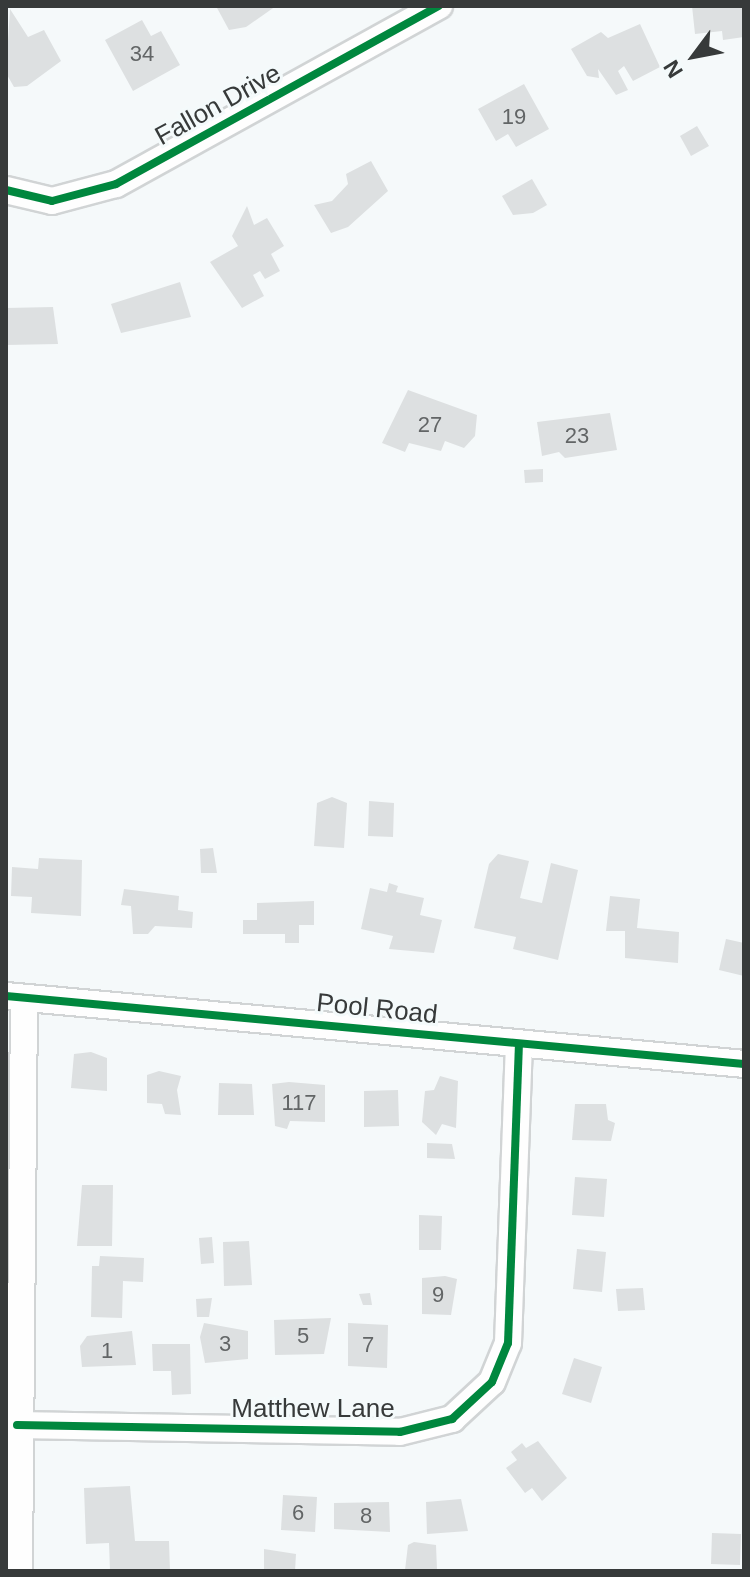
<!DOCTYPE html>
<style>
body{margin:0}
#map{position:relative;width:750px;height:1577px;overflow:hidden;background:#f5f9fa;font-family:Arial,sans-serif}
div>[style]{position:absolute}
.building>*{inset:0;background:#dde0e1}
.roads{filter:drop-shadow(2px 0 #d1d4d5) drop-shadow(-2px 0 #d1d4d5) drop-shadow(0 2px #d1d4d5) drop-shadow(0 -2px #d1d4d5)}
.minor>*{height:26px;margin:-13px;padding:0 13px;transform-origin:13px;border-radius:13px;background:#fefefe}
.cycleway>*{height:8px;margin:-4px;padding:0 4px;transform-origin:4px;border-radius:4px;background:#00873e}
span{translate:-50% -50%;white-space:nowrap;text-align:center;line-height:1.15;-webkit-text-stroke:6px #f4fafb;paint-order:stroke}
.number-label{font-size:22px;color:#626566}
.number-label span{-webkit-text-stroke-width:0}
.street-label{font-size:26px;color:#373a3a}
.frame{position:absolute;inset:0;border:8px solid #373a3a;pointer-events:none}
.north{position:absolute;left:654px;top:16px;width:80px;height:80px;-webkit-text-stroke:6px #f4fafb;paint-order:stroke;rotate:238deg;font-size:22px;font-weight:700;line-height:32px;text-align:center;color:#373a3a}
.north::after{content:'';display:block;margin:auto;width:28px;height:36px;background:#373a3a;clip-path:polygon(50% 0,100% 100%,50% 72%,0 100%)}
</style>
<div id="map">
<div class="building">
<div style="clip-path:polygon(216px 6px,276px 6px,246px 27px,229px 30px)"></div>
<div style="clip-path:polygon(692px 6px,744px 6px,744px 37px,723px 40px,722px 31px,695px 34px)"></div>
<div style="clip-path:polygon(10px 9px,28px 37px,44px 30px,61px 61px,27px 86px,14px 87px,6px 73px)"></div>
<div style="clip-path:polygon(142px 20px,151px 36px,161px 31px,180px 65px,133px 91px,105px 40px)"></div>
<div style="clip-path:polygon(640px 24px,660px 67px,633px 81px,624px 66px,618px 71px,628px 90px,616px 95px,598px 69px,599px 78px,587px 76px,571px 49px,601px 32px,608px 38px)"></div>
<div style="clip-path:polygon(524px 84px,549px 129px,516px 147px,508px 134px,496px 141px,478px 109px)"></div>
<div style="clip-path:polygon(697px 126px,709px 146px,691px 156px,680px 136px)"></div>
<div style="clip-path:polygon(371px 161px,388px 191px,348px 227px,331px 233px,314px 205px,332px 201px,348px 184px,346px 174px)"></div>
<div style="clip-path:polygon(532px 179px,547px 205px,533px 213px,513px 215px,502px 196px)"></div>
<div style="clip-path:polygon(247px 206px,254px 225px,267px 218px,284px 246px,271px 254px,280px 271px,265px 279px,260px 271px,253px 275px,264px 296px,242px 308px,210px 262px,238px 246px,232px 236px)"></div>
<div style="clip-path:polygon(180px 282px,191px 317px,121px 333px,111px 304px)"></div>
<div style="clip-path:polygon(53px 307px,58px 344px,6px 345px,6px 308px)"></div>
<div style="clip-path:polygon(408px 390px,477px 415px,475px 436px,464px 448px,445px 441px,441px 451px,409px 443px,405px 452px,382px 443px)"></div>
<div style="clip-path:polygon(610px 413px,617px 450px,565px 458px,559px 452px,542px 456px,537px 422px)"></div>
<div style="clip-path:polygon(543px 469px,543px 482px,525px 483px,524px 470px)"></div>
<div style="clip-path:polygon(332px 797px,347px 803px,344px 848px,314px 846px,317px 803px)"></div>
<div style="clip-path:polygon(369px 801px,394px 803px,393px 837px,368px 836px)"></div>
<div style="clip-path:polygon(213px 848px,217px 873px,201px 873px,200px 849px)"></div>
<div style="clip-path:polygon(498px 854px,529px 861px,520px 898px,542px 903px,551px 863px,578px 870px,558px 960px,513px 949px,516px 937px,474px 928px,489px 864px)"></div>
<div style="clip-path:polygon(39px 858px,82px 860px,81px 916px,31px 913px,32px 897px,11px 896px,12px 867px,38px 869px)"></div>
<div style="clip-path:polygon(389px 883px,398px 886px,396px 892px,424px 898px,420px 915px,442px 920px,434px 953px,389px 949px,393px 936px,361px 929px,370px 888px,387px 892px)"></div>
<div style="clip-path:polygon(124px 889px,179px 896px,178px 910px,193px 912px,192px 928px,155px 926px,148px 934px,133px 934px,131px 906px,121px 905px)"></div>
<div style="clip-path:polygon(610px 896px,640px 899px,637px 928px,679px 932px,678px 963px,625px 958px,625px 931px,606px 931px)"></div>
<div style="clip-path:polygon(314px 901px,314px 925px,299px 925px,299px 943px,285px 943px,285px 934px,243px 934px,243px 920px,257px 920px,257px 903px)"></div>
<div style="clip-path:polygon(726px 939px,744px 943px,744px 976px,719px 970px)"></div>
<div style="clip-path:polygon(91px 1052px,107px 1058px,107px 1091px,71px 1088px,74px 1054px)"></div>
<div style="clip-path:polygon(159px 1071px,181px 1076px,177px 1090px,181px 1115px,165px 1114px,162px 1104px,147px 1103px,147px 1075px)"></div>
<div style="clip-path:polygon(440px 1076px,458px 1081px,456px 1128px,442px 1124px,436px 1135px,422px 1122px,425px 1091px,434px 1090px)"></div>
<div style="clip-path:polygon(289px 1082px,325px 1085px,325px 1122px,290px 1121px,287px 1129px,275px 1126px,272px 1084px)"></div>
<div style="clip-path:polygon(219px 1083px,252px 1084px,254px 1115px,218px 1115px)"></div>
<div style="clip-path:polygon(398px 1090px,399px 1126px,364px 1127px,364px 1091px)"></div>
<div style="clip-path:polygon(575px 1104px,606px 1104px,608px 1120px,615px 1123px,611px 1141px,572px 1140px)"></div>
<div style="clip-path:polygon(427px 1143px,452px 1144px,455px 1159px,427px 1158px)"></div>
<div style="clip-path:polygon(575px 1177px,607px 1179px,604px 1217px,572px 1215px)"></div>
<div style="clip-path:polygon(82px 1185px,113px 1185px,112px 1246px,77px 1246px)"></div>
<div style="clip-path:polygon(419px 1215px,442px 1216px,441px 1250px,419px 1250px)"></div>
<div style="clip-path:polygon(212px 1237px,214px 1263px,201px 1264px,199px 1238px)"></div>
<div style="clip-path:polygon(249px 1241px,252px 1285px,224px 1286px,223px 1242px)"></div>
<div style="clip-path:polygon(577px 1249px,606px 1252px,602px 1292px,573px 1289px)"></div>
<div style="clip-path:polygon(100px 1256px,144px 1258px,143px 1282px,123px 1281px,122px 1318px,91px 1317px,92px 1266px,99px 1266px)"></div>
<div style="clip-path:polygon(445px 1276px,457px 1279px,451px 1315px,422px 1314px,422px 1278px)"></div>
<div style="clip-path:polygon(643px 1288px,645px 1310px,618px 1311px,616px 1289px)"></div>
<div style="clip-path:polygon(370px 1293px,372px 1305px,363px 1305px,359px 1294px)"></div>
<div style="clip-path:polygon(212px 1298px,209px 1317px,197px 1317px,196px 1299px)"></div>
<div style="clip-path:polygon(331px 1318px,324px 1354px,275px 1355px,274px 1320px)"></div>
<div style="clip-path:polygon(204px 1323px,248px 1331px,248px 1359px,205px 1363px,200px 1337px)"></div>
<div style="clip-path:polygon(348px 1323px,388px 1325px,387px 1368px,348px 1366px)"></div>
<div style="clip-path:polygon(132px 1331px,136px 1365px,82px 1367px,80px 1346px,87px 1336px)"></div>
<div style="clip-path:polygon(152px 1344px,190px 1344px,191px 1394px,172px 1395px,171px 1371px,153px 1371px)"></div>
<div style="clip-path:polygon(574px 1358px,602px 1367px,591px 1403px,562px 1394px)"></div>
<div style="clip-path:polygon(538px 1441px,567px 1478px,542px 1501px,532px 1488px,525px 1493px,506px 1468px,517px 1460px,511px 1452px,522px 1443px,526px 1448px)"></div>
<div style="clip-path:polygon(130px 1486px,135px 1541px,169px 1541px,170px 1571px,110px 1571px,109px 1543px,86px 1544px,84px 1488px)"></div>
<div style="clip-path:polygon(283px 1495px,317px 1497px,315px 1532px,281px 1530px)"></div>
<div style="clip-path:polygon(461px 1499px,468px 1531px,427px 1534px,426px 1502px)"></div>
<div style="clip-path:polygon(389px 1502px,390px 1532px,334px 1529px,334px 1503px)"></div>
<div style="clip-path:polygon(712px 1533px,741px 1534px,740px 1565px,711px 1564px)"></div>
<div style="clip-path:polygon(414px 1542px,436px 1545px,437px 1570px,405px 1570px,408px 1545px)"></div>
<div style="clip-path:polygon(264px 1549px,296px 1554px,295px 1571px,264px 1571px)"></div>
</div>
<div class="roads">
<div class="minor">
<div style="left:6px;top:190px;width:47px;rotate:13.4deg"></div>
<div style="left:52px;top:201px;width:66px;rotate:-14.9deg"></div>
<div style="left:116px;top:184px;width:369px;rotate:-28.9deg"></div>
<div style="left:6px;top:996px;width:741px;rotate:5.26deg"></div>
<div style="left:17px;top:1425px;width:383px;rotate:1deg"></div>
<div style="left:400px;top:1432px;width:54px;rotate:-14deg"></div>
<div style="left:452px;top:1419px;width:54px;rotate:-42.8deg"></div>
<div style="left:492px;top:1382px;width:42px;rotate:-67.7deg"></div>
<div style="left:508px;top:1343px;width:299px;rotate:-87.9deg"></div>
<div style="left:19px;top:1571px;width:573px;rotate:-89.5deg"></div>
</div>
</div>
<div class="cycleway">
<div style="left:6px;top:190px;width:47px;rotate:13.4deg"></div>
<div style="left:52px;top:201px;width:66px;rotate:-14.9deg"></div>
<div style="left:116px;top:184px;width:369px;rotate:-28.9deg"></div>
<div style="left:6px;top:996px;width:741px;rotate:5.26deg"></div>
<div style="left:17px;top:1425px;width:383px;rotate:1deg"></div>
<div style="left:400px;top:1432px;width:54px;rotate:-14deg"></div>
<div style="left:452px;top:1419px;width:54px;rotate:-42.8deg"></div>
<div style="left:492px;top:1382px;width:42px;rotate:-67.7deg"></div>
<div style="left:508px;top:1343px;width:299px;rotate:-87.9deg"></div>
</div>
<div class="number-label">
<span style="left:142px;top:54px">34</span>
<span style="left:514px;top:117px">19</span>
<span style="left:430px;top:425px">27</span>
<span style="left:577px;top:436px">23</span>
<span style="left:299px;top:1103px">117</span>
<span style="left:438px;top:1295px">9</span>
<span style="left:303px;top:1336px">5</span>
<span style="left:225px;top:1344px">3</span>
<span style="left:368px;top:1345px">7</span>
<span style="left:107px;top:1351px">1</span>
<span style="left:298px;top:1513px">6</span>
<span style="left:366px;top:1516px">8</span>
</div>
<div class="street-label">
<span style="left:218px;top:105px;rotate:-29deg">Fallon Drive</span>
<span style="left:377px;top:1009px;rotate:6deg">Pool Road</span>
<span style="left:313px;top:1409px">Matthew Lane</span>
</div>
<div class="frame"></div>
<div class="north">N</div>
</div>
